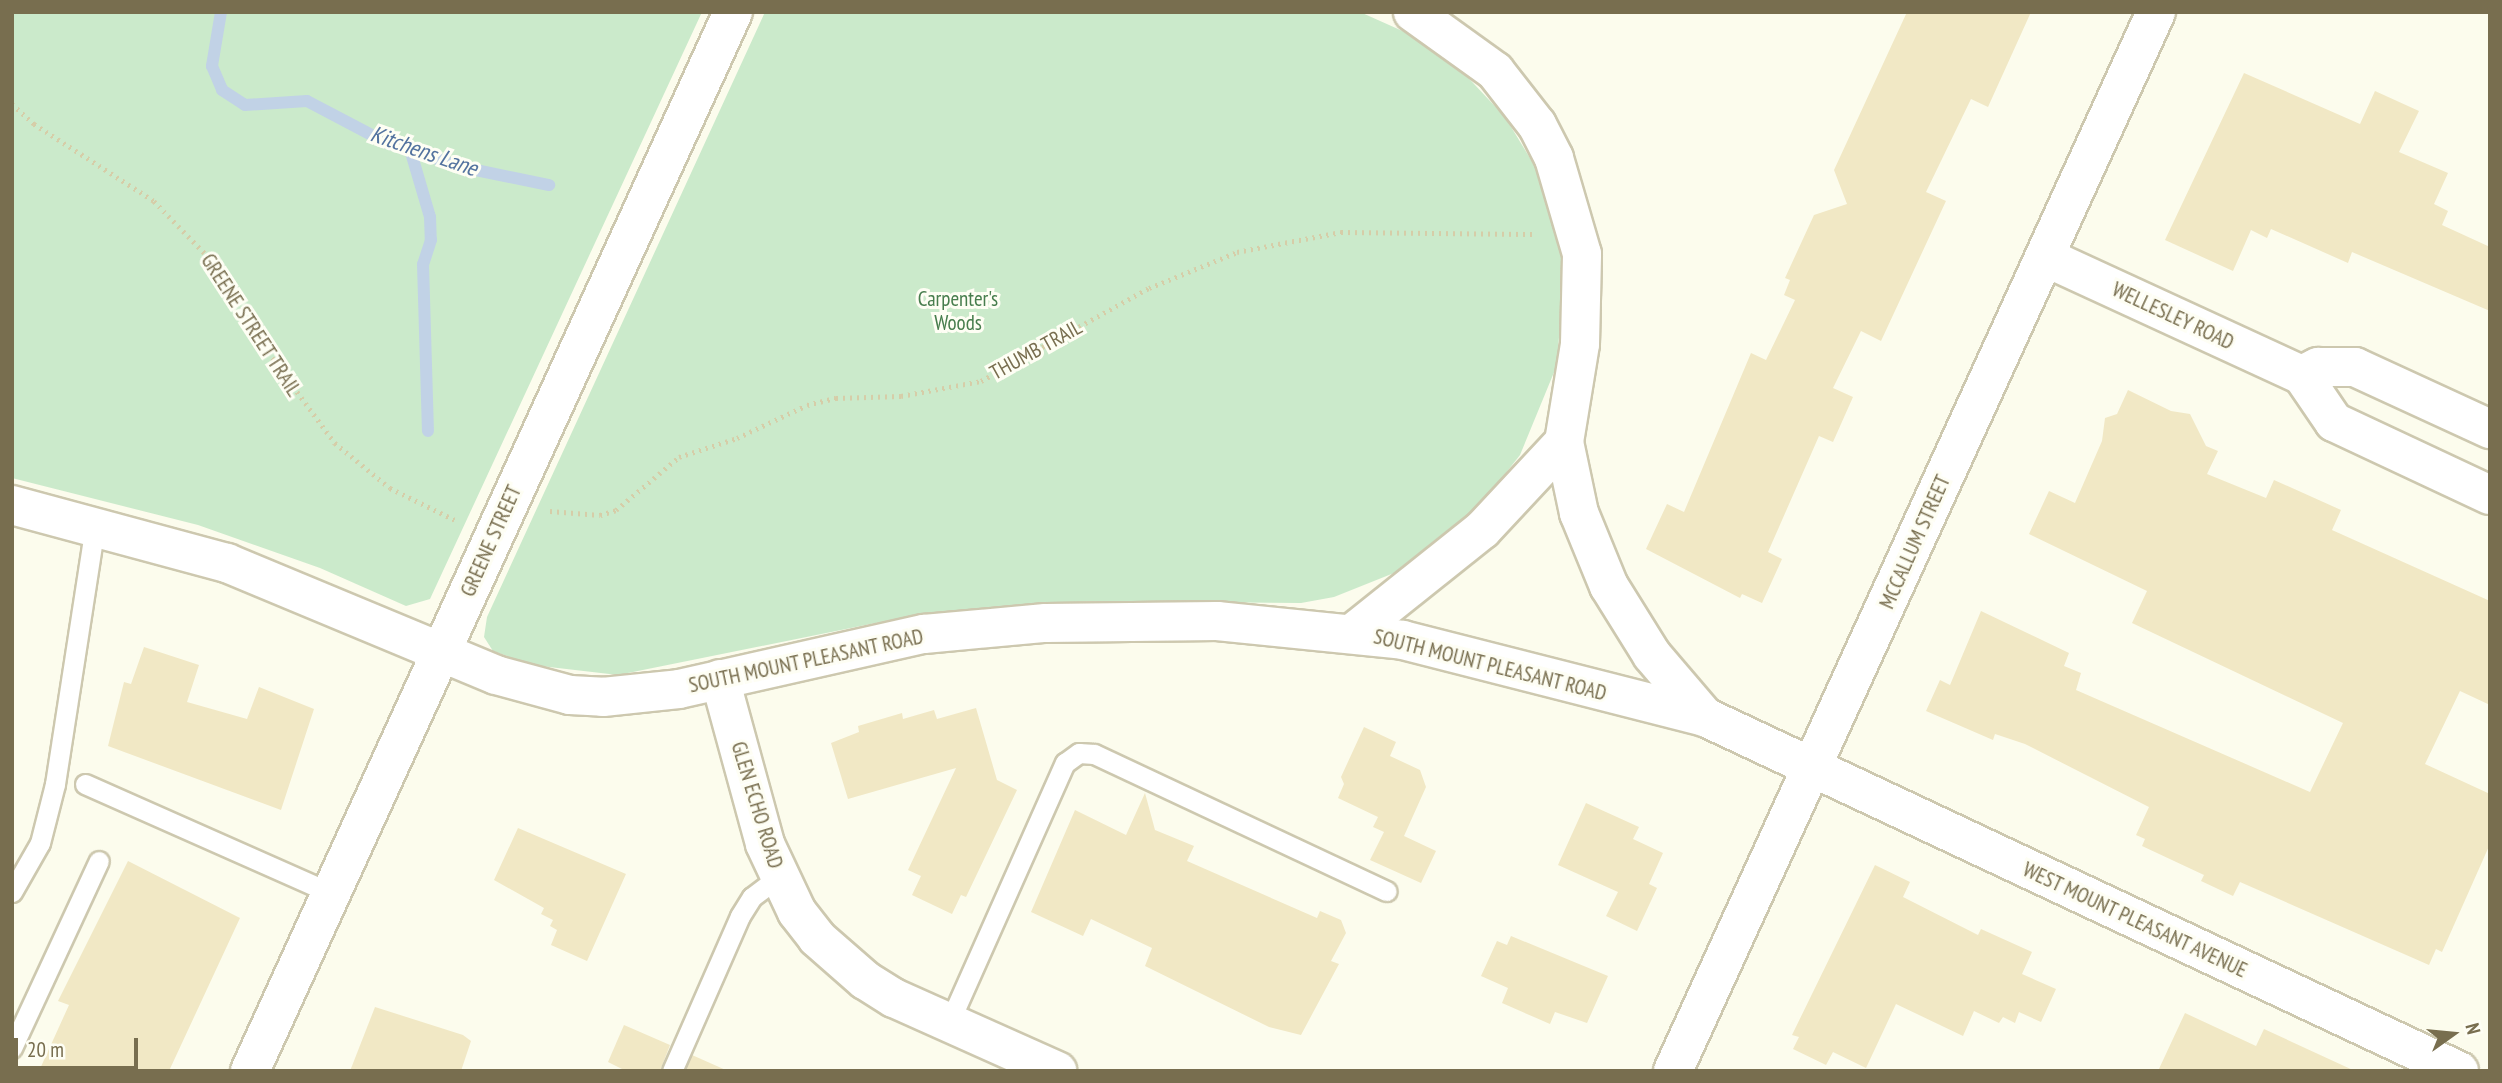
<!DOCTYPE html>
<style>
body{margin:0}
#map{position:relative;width:2502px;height:1083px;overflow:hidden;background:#fcfced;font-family:"PT Sans Narrow",sans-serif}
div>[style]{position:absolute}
.green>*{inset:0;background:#cbeacb}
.stream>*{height:12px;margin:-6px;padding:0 6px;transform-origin:6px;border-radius:6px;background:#c1d2e6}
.building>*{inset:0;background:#f1e8c5}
.path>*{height:4.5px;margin-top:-2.25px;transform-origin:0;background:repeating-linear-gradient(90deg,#d6cda8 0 2px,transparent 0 7px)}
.roads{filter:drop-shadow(2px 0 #cdc8af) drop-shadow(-2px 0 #cdc8af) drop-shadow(0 2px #cdc8af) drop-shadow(0 -2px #cdc8af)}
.lane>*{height:19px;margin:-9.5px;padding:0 9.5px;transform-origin:9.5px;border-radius:9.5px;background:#fff}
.street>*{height:38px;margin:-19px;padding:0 19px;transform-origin:19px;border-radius:19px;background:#fff}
span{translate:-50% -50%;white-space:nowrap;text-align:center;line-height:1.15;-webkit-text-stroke:6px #fefef4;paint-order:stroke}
.park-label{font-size:21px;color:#477d4d}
.street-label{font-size:21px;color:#786e4f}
.water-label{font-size:23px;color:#53739f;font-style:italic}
.frame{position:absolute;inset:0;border:14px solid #786e4f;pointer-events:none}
.north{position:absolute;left:2418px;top:999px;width:70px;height:70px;-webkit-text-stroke:5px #fefef4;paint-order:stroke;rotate:75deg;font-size:19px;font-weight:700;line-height:28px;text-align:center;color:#786e4f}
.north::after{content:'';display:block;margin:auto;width:24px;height:32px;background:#786e4f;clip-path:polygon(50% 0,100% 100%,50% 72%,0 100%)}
.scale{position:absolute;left:14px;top:1038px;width:124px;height:32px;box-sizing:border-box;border:4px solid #786e4f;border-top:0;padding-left:9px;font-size:21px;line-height:24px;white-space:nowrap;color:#786e4f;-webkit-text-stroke:5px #fefef4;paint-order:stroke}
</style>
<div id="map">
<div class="green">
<div style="clip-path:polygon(12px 12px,702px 12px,430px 599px,406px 606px,320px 568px,198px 525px,12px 478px)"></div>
<div style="clip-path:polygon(765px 12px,1360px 12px,1407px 33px,1460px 69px,1505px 117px,1539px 173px,1559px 235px,1564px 267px,1557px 365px,1520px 455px,1480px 506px,1404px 569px,1334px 597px,1301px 603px,1092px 601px,920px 614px,618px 675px,532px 665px,493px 651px,484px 637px,487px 617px)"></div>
</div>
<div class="stream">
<div style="left:221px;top:12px;width:55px;rotate:99.5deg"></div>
<div style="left:212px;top:66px;width:26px;rotate:67deg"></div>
<div style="left:222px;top:90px;width:27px;rotate:33deg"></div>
<div style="left:245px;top:105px;width:62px;rotate:-3.7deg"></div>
<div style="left:307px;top:101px;width:90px;rotate:27.7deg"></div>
<div style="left:387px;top:143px;width:83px;rotate:17.6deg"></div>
<div style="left:466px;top:168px;width:85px;rotate:11.6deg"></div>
<div style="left:410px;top:149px;width:71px;rotate:73.6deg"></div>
<div style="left:430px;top:217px;width:23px;rotate:88deg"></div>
<div style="left:431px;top:240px;width:25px;rotate:108deg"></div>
<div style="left:423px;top:264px;width:167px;rotate:88.3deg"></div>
</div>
<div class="building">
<div style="clip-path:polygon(1907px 12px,2031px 12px,1988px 107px,1971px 99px,1926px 192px,1946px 201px,1881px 341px,1861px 331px,1833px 388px,1853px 397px,1833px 442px,1819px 436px,1768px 552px,1782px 559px,1762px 603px,1742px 594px,1740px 598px,1646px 549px,1667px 504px,1684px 512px,1751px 353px,1766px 360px,1795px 300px,1784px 295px,1790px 280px,1785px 278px,1814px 215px,1847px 204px,1834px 170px)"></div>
<div style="clip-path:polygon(2244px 73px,2360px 124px,2375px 91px,2419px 111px,2399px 152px,2448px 173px,2434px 204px,2448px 211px,2442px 225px,2490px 247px,2490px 311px,2352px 252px,2348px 263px,2271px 229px,2267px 238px,2251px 230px,2233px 271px,2165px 240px)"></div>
<div style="clip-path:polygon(2128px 390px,2171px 411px,2190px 414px,2206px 446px,2218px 451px,2207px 474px,2266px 498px,2274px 480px,2341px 510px,2332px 530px,2490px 601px,2490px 705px,2460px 691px,2425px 764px,2490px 794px,2490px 844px,2442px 952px,2436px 949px,2429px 965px,2240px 882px,2233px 896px,2201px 881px,2204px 875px,2142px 846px,2145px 839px,2136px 835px,2149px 807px,2025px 744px,1995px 734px,1993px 740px,1926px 711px,1940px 680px,1950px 685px,1981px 611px,2069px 653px,2064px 666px,2081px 673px,2076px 690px,2310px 792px,2343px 723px,2132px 623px,2147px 591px,2029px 534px,2049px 491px,2075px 503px,2102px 441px,2105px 418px,2117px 414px)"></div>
<div style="clip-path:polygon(144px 647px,199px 665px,187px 702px,247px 719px,259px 687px,314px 709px,281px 810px,108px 746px,124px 682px,131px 684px)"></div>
<div style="clip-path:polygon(976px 708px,997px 780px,1017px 790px,966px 897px,961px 895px,952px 914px,912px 895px,921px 876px,908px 870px,956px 768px,848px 799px,831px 743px,859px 732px,858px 726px,902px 713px,903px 719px,934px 710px,937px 719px)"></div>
<div style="clip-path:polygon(1364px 727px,1396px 742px,1390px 756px,1420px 770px,1426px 787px,1404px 836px,1436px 851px,1421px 883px,1370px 860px,1384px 832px,1373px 827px,1378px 817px,1338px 798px,1344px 784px,1341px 777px)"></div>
<div style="clip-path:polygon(1145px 793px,1155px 830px,1194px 846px,1187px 861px,1317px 918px,1320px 911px,1341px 920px,1346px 933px,1331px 961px,1339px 964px,1301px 1035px,1269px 1027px,1145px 966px,1152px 948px,1091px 919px,1083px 936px,1031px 912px,1075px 810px,1126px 835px)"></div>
<div style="clip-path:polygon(1586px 803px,1639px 827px,1633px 839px,1663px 853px,1649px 884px,1657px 888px,1637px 931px,1606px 916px,1618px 892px,1558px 865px)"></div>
<div style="clip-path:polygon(518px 828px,626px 874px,587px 961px,551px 945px,557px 930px,550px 926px,553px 920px,541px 914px,544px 908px,494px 880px)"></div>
<div style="clip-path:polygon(128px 861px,240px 918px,169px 1071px,39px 1071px,69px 1005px,58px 1001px)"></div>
<div style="clip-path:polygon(1875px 865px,1910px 882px,1903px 897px,1978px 935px,1981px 929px,2032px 952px,2022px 974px,2056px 989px,2041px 1022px,2019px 1012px,2015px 1023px,2003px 1017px,1999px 1023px,1974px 1011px,1963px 1036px,1896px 1004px,1866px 1068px,1833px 1052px,1826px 1065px,1793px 1049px,1799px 1037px,1792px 1035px)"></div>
<div style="clip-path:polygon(1511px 936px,1608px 976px,1587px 1023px,1555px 1012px,1550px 1024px,1502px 1003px,1508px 988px,1481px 976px,1497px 941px,1507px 945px)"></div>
<div style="clip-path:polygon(375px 1007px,463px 1035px,471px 1041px,461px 1071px,350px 1071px)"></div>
<div style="clip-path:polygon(2185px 1013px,2256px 1046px,2264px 1029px,2355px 1071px,2158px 1071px)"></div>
<div style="clip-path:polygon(624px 1025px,670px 1045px,660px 1071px,626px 1071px,608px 1062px)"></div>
<div style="clip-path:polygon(692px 1055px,728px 1071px,685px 1071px)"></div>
</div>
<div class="path">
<div style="left:12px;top:104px;width:30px;rotate:42deg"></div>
<div style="left:34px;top:124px;width:143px;rotate:32.7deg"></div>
<div style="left:154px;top:201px;width:98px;rotate:45.8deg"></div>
<div style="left:222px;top:271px;width:80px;rotate:61.5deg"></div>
<div style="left:260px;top:341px;width:127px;rotate:53.7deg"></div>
<div style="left:335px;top:443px;width:71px;rotate:39.3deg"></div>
<div style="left:390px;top:488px;width:72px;rotate:26.2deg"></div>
<div style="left:550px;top:511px;width:50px;rotate:4.6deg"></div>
<div style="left:600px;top:515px;width:17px;rotate:-17deg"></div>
<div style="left:616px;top:510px;width:82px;rotate:-40.1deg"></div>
<div style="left:679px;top:457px;width:61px;rotate:-18.1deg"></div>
<div style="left:737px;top:438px;width:77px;rotate:-25.2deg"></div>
<div style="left:807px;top:405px;width:30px;rotate:-14deg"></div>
<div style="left:836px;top:398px;width:65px;rotate:-1.8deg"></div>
<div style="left:901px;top:396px;width:81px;rotate:-10.6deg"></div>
<div style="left:981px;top:381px;width:192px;rotate:-29deg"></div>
<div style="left:1149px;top:288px;width:95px;rotate:-22.2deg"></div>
<div style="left:1237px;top:252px;width:106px;rotate:-10.9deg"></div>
<div style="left:1341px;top:232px;width:194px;rotate:0.6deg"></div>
</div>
<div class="roads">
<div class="lane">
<div style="left:85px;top:784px;width:269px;rotate:23.9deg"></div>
<div style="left:12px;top:892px;width:56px;rotate:-60.3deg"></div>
<div style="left:40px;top:843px;width:61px;rotate:-75.7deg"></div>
<div style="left:55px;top:784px;width:262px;rotate:-81.2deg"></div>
<div style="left:949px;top:1023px;width:285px;rotate:-66deg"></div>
<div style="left:1065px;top:763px;width:17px;rotate:-36deg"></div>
<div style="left:1079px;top:753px;width:15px;rotate:4deg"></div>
<div style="left:1094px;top:754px;width:323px;rotate:25.1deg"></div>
<div style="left:12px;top:1048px;width:206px;rotate:-65.1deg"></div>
<div style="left:672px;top:1071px;width:169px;rotate:-66.3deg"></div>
<div style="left:740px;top:916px;width:22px;rotate:-58deg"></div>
<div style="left:752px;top:897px;width:34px;rotate:-37deg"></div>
</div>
<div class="street">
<div style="left:2045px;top:257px;width:283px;rotate:24.7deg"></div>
<div style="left:2302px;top:375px;width:57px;rotate:55.8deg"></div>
<div style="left:2334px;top:422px;width:172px;rotate:25.1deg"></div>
<div style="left:2302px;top:375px;width:18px;rotate:-27deg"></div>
<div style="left:2318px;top:367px;width:37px"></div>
<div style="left:2355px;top:367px;width:149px;rotate:24.7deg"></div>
<div style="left:1564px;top:442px;width:73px;rotate:78.1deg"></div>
<div style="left:1579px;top:513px;width:79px;rotate:67.7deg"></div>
<div style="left:1609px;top:586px;width:81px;rotate:58.1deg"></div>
<div style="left:1652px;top:655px;width:82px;rotate:49.5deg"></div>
<div style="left:1705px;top:717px;width:833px;rotate:25.15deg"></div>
<div style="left:12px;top:505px;width:223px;rotate:15.1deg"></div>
<div style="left:227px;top:563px;width:291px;rotate:22.6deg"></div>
<div style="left:496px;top:675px;width:77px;rotate:15.1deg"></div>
<div style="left:570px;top:695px;width:33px;rotate:3deg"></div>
<div style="left:603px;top:697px;width:76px;rotate:-6deg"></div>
<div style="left:679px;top:689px;width:251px;rotate:-12.7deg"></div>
<div style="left:924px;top:634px;width:122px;rotate:-5.2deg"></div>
<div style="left:1046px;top:623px;width:171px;rotate:-0.7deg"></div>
<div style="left:1217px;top:621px;width:187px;rotate:5.8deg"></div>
<div style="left:1403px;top:640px;width:312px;rotate:14.3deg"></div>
<div style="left:1354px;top:632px;width:164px;rotate:-38.6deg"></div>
<div style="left:1482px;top:530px;width:120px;rotate:-47deg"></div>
<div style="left:1564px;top:442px;width:99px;rotate:-80.7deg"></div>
<div style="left:1580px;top:344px;width:90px;rotate:-88.7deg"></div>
<div style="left:1582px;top:254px;width:100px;rotate:-106.3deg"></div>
<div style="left:1554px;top:158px;width:37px;rotate:-117deg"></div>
<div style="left:1537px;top:125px;width:68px;rotate:-127.9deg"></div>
<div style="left:1495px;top:71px;width:101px;rotate:-144.3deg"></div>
<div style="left:720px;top:679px;width:171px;rotate:74.7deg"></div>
<div style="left:765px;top:844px;width:75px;rotate:64.8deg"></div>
<div style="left:797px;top:912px;width:33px;rotate:52deg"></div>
<div style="left:817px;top:938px;width:64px;rotate:41.2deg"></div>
<div style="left:865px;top:980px;width:34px;rotate:32deg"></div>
<div style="left:894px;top:998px;width:179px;rotate:24.1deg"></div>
<div style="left:250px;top:1071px;width:1164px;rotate:-65.48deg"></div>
<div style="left:1673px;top:1071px;width:1164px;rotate:-65.48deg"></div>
</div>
</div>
<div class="park-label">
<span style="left:958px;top:311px">Carpenter's<br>Woods</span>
</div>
<div class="street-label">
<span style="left:2173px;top:316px;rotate:25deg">WELLESLEY ROAD</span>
<span style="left:251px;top:325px;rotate:57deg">GREENE STREET TRAIL</span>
<span style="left:1036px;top:350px;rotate:-29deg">THUMB TRAIL</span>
<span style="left:491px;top:541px;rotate:-66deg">GREENE STREET</span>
<span style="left:1915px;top:542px;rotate:-66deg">MCCALLUM STREET</span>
<span style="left:806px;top:661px;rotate:-12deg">SOUTH MOUNT PLEASANT ROAD</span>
<span style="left:1490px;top:665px;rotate:14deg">SOUTH MOUNT PLEASANT ROAD</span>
<span style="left:757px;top:805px;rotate:73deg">GLEN ECHO ROAD</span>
<span style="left:2135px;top:920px;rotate:25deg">WEST MOUNT PLEASANT AVENUE</span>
</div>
<div class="water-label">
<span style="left:424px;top:151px;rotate:19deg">Kitchens Lane</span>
</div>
<div class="frame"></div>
<div class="north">N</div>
<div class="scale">20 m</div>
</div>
